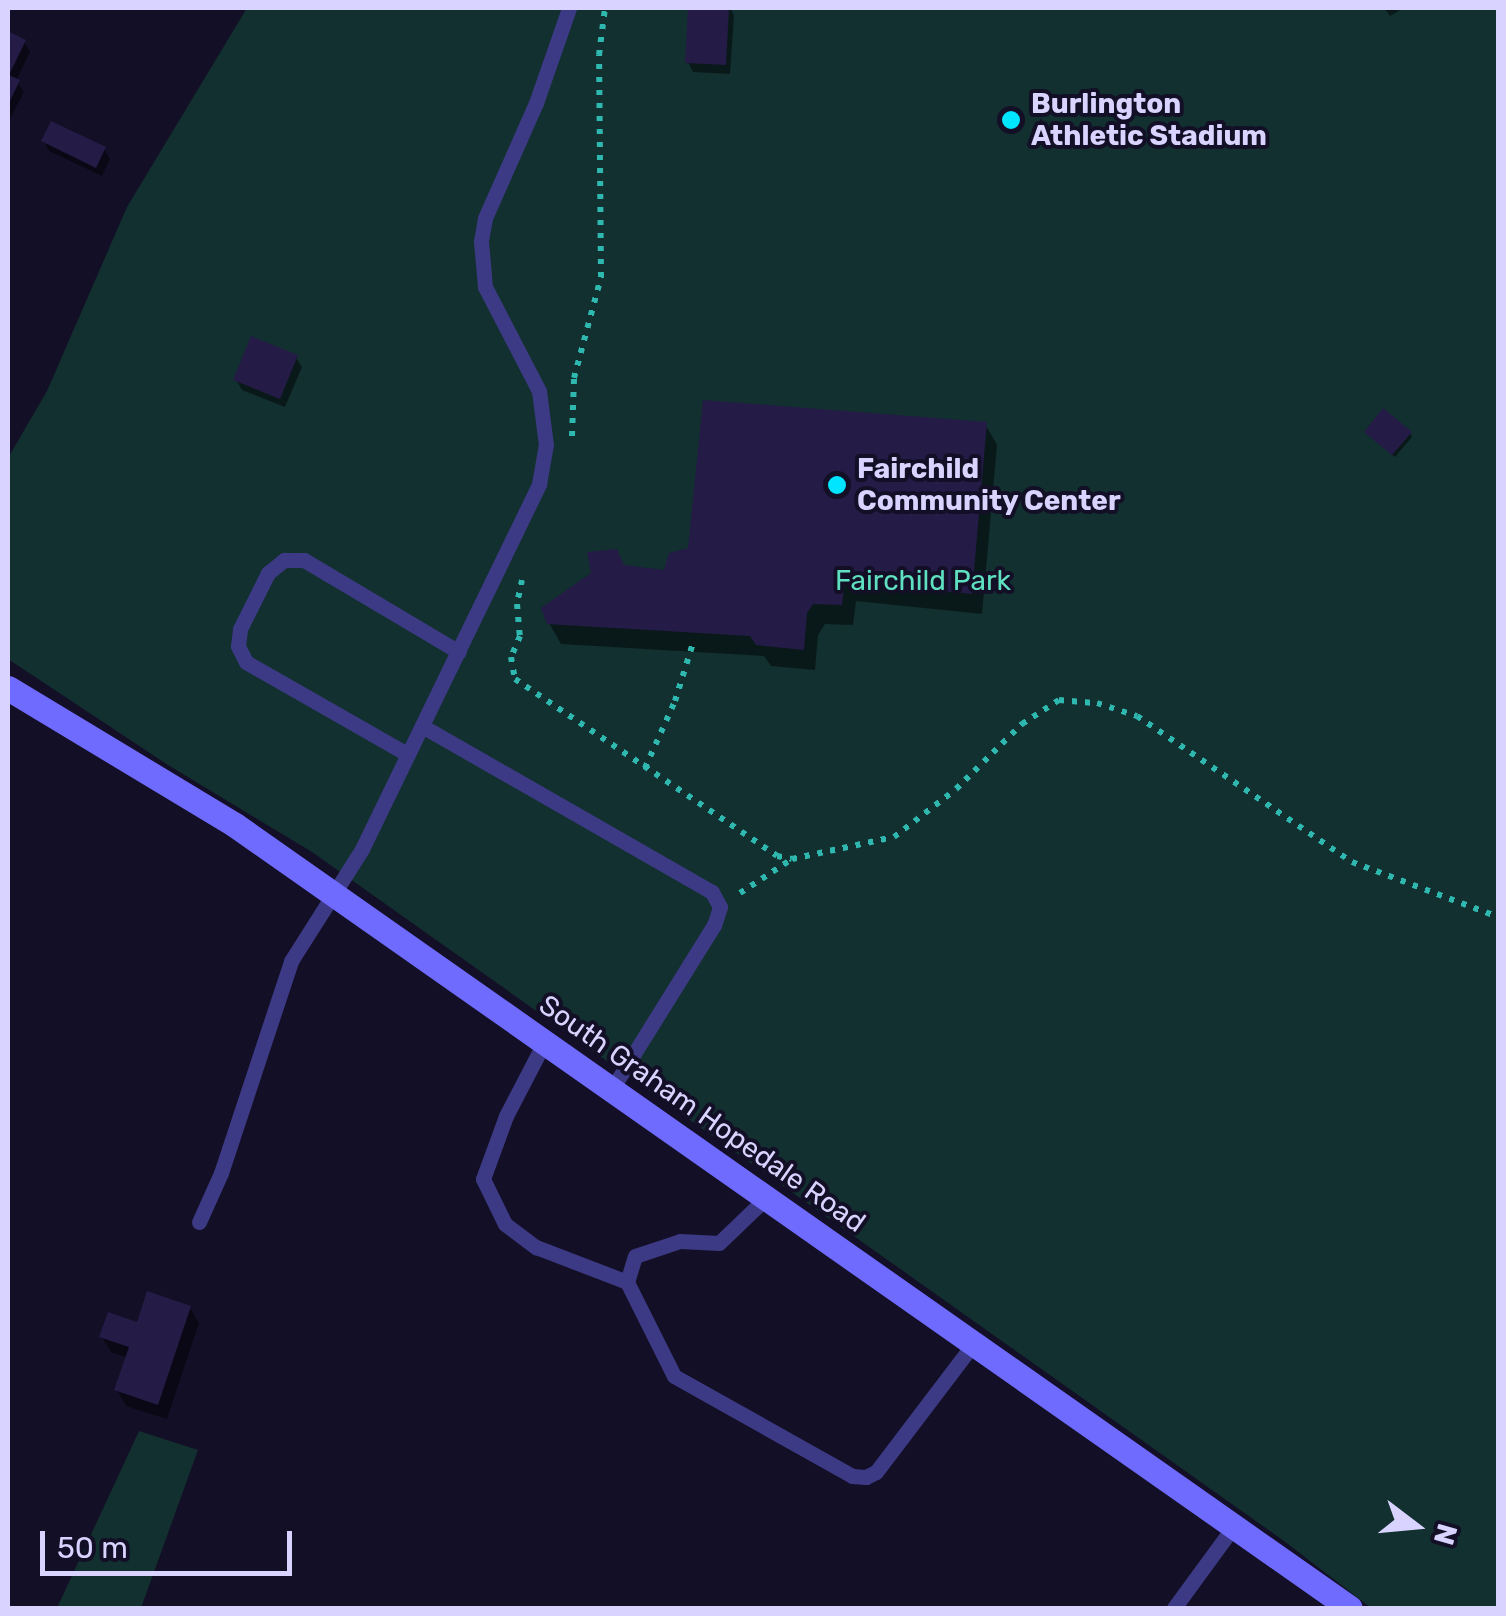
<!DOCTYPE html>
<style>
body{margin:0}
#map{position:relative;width:1506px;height:1616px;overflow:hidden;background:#130f26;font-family:Rubik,sans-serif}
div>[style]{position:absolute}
.green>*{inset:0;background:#12302f}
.shadow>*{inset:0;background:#0007}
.building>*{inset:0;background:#241b47}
.path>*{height:6px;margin-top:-3px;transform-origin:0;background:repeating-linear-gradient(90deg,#2fb8b0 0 5px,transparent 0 13px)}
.lane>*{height:15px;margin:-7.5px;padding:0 7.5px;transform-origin:7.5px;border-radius:7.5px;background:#3d3a85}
.secondary>*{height:25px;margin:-12.5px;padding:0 12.5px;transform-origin:12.5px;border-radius:12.5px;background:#6f6bff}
.dots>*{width:28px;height:28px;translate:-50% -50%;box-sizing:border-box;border:5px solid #130f26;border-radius:50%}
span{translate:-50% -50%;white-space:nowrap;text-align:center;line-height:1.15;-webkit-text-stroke:8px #130f26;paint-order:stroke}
.poi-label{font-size:28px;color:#d9d4ff;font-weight:700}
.left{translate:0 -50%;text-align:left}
.park-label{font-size:28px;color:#5fe0c0}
.street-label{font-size:28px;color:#d9d4ff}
.frame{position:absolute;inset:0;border:10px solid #d9d4ff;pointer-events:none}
.north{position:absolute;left:1366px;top:1476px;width:100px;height:100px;-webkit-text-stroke:8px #130f26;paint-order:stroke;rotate:106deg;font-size:28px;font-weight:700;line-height:40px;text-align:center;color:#d9d4ff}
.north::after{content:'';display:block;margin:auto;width:35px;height:45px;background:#d9d4ff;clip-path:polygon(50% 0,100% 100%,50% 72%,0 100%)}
.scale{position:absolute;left:40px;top:1531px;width:252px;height:45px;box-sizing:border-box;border:5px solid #d9d4ff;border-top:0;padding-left:12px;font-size:30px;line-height:35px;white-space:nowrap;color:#d9d4ff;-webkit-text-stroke:8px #130f26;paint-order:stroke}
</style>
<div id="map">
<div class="green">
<div style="clip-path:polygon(247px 8px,1498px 8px,1498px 1608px,1371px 1608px,1284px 1541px,312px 852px,168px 765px,8px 659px,8px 458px,47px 391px,127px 207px)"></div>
<div style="clip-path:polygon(139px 1431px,198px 1450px,141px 1608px,57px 1608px)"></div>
</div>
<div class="shadow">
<div style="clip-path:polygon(691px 8px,730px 8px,734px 15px,730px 74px,693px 72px,688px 62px)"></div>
<div style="clip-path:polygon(1384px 8px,1404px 8px,1390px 16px)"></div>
<div style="clip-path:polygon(8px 34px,24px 42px,30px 52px,16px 81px,24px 92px,9px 121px)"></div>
<div style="clip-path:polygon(44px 141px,104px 149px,110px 159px,102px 176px,49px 151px)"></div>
<div style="clip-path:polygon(296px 358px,302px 367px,285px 407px,242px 390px,236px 380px)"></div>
<div style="clip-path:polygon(985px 424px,997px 445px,982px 614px,856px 601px,853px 625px,825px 624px,818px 635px,815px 670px,771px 666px,764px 656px,561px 644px,549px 623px,625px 567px,666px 573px)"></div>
<div style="clip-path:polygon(1410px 433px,1412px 437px,1395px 457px,1370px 436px)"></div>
<div style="clip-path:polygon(190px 1308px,199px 1323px,167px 1419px,126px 1406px,117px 1390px,128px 1358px,111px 1352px,102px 1337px)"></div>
</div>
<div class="building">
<div style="clip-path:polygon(688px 8px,729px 8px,726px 65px,685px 63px)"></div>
<div style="clip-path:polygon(8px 31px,26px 40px,9px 75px,20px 80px,8px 105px)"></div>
<div style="clip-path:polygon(51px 121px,106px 147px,96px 168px,41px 141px)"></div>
<div style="clip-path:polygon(251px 336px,298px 355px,280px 399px,233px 380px)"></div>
<div style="clip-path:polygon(703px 400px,987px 422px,972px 594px,845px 581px,842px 605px,813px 604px,807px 613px,804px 650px,756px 645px,750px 636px,547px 624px,541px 608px,591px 573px,587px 552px,617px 549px,624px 565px,664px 570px,669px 553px,688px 548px)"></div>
<div style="clip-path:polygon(1383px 408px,1412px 432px,1392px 455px,1364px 432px)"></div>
<div style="clip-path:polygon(147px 1291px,191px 1306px,158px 1405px,114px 1390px,129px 1347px,99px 1337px,108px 1312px,137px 1322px)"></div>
</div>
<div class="path">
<div style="left:572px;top:436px;width:58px;rotate:-88deg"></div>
<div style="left:574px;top:378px;width:105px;rotate:-75deg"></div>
<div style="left:601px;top:277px;width:222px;rotate:-90.5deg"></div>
<div style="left:599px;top:55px;width:47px;rotate:-82.7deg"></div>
<div style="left:522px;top:580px;width:25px;rotate:102deg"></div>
<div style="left:517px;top:604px;width:32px;rotate:85deg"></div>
<div style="left:520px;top:636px;width:23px;rotate:113deg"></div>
<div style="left:511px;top:657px;width:22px;rotate:80deg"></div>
<div style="left:515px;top:679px;width:316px;rotate:34deg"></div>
<div style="left:777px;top:856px;width:15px;rotate:11deg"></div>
<div style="left:645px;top:768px;width:73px;rotate:-65.9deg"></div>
<div style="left:675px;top:701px;width:58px;rotate:-72.8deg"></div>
<div style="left:740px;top:893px;width:62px;rotate:-33.2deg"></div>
<div style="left:792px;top:859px;width:104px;rotate:-12.2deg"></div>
<div style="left:894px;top:837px;width:78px;rotate:-37.7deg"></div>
<div style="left:956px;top:789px;width:93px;rotate:-44.6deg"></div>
<div style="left:1022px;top:724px;width:44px;rotate:-33deg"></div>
<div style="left:1059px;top:700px;width:38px;rotate:5deg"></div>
<div style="left:1097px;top:703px;width:42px;rotate:18deg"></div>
<div style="left:1137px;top:716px;width:260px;rotate:34.2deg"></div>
<div style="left:1352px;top:862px;width:156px;rotate:20.6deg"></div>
</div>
<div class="lane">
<div style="left:422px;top:726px;width:334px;rotate:29.8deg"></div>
<div style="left:712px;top:892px;width:17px;rotate:62deg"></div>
<div style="left:720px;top:907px;width:19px;rotate:108deg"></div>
<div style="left:714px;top:925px;width:191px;rotate:121.9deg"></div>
<div style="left:407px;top:754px;width:185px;rotate:-150.3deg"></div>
<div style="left:246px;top:662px;width:18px;rotate:-117deg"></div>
<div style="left:238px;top:646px;width:17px;rotate:-83deg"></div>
<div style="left:240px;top:629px;width:63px;rotate:-63.4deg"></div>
<div style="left:268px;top:573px;width:21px;rotate:-39deg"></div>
<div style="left:284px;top:560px;width:20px"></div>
<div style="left:304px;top:560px;width:180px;rotate:30.7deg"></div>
<div style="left:546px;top:1039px;width:87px;rotate:117.5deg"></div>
<div style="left:506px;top:1116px;width:67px;rotate:110.1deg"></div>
<div style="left:483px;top:1179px;width:50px;rotate:63.9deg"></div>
<div style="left:505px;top:1224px;width:39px;rotate:37deg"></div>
<div style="left:536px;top:1247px;width:97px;rotate:21deg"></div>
<div style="left:767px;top:1197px;width:66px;rotate:136.2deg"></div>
<div style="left:719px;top:1243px;width:39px;rotate:-177deg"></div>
<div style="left:680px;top:1241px;width:47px;rotate:161.6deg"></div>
<div style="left:635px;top:1256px;width:27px;rotate:107deg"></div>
<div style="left:627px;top:1282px;width:105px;rotate:63.4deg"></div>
<div style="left:674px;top:1376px;width:204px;rotate:29.3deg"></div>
<div style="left:852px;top:1476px;width:14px;rotate:4deg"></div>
<div style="left:866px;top:1477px;width:11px;rotate:-27deg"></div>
<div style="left:876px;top:1472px;width:162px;rotate:-52.8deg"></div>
<div style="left:199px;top:1222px;width:54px;rotate:-65.8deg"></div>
<div style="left:221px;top:1173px;width:223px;rotate:-71.7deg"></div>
<div style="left:291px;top:961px;width:133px;rotate:-57.6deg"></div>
<div style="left:362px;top:849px;width:406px;rotate:-64.1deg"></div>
<div style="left:539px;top:484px;width:40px;rotate:-80deg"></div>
<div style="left:546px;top:445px;width:54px;rotate:-97.4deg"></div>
<div style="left:539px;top:391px;width:117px;rotate:-117.4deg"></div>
<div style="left:485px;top:287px;width:46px;rotate:-95deg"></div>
<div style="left:481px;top:241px;width:23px;rotate:-80deg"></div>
<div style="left:485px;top:218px;width:126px;rotate:-66.1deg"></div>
<div style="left:536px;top:103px;width:101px;rotate:-70.8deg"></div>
<div style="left:1174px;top:1608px;width:102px;rotate:-53.8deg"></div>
</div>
<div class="secondary">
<div style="left:8px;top:688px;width:265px;rotate:31.1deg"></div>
<div style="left:235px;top:825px;width:1362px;rotate:35.08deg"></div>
</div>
<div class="dots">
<div style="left:1011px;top:120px;background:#00e5ff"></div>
<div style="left:837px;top:485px;background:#00e5ff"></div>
</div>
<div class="poi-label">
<span class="left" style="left:1031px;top:120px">Burlington<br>Athletic Stadium</span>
<span class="left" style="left:857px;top:485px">Fairchild<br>Community Center</span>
</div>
<div class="park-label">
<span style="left:923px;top:581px">Fairchild Park</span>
</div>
<div class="street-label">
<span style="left:702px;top:1114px;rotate:35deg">South Graham Hopedale Road</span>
</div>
<div class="frame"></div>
<div class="north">N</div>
<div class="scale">50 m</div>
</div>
